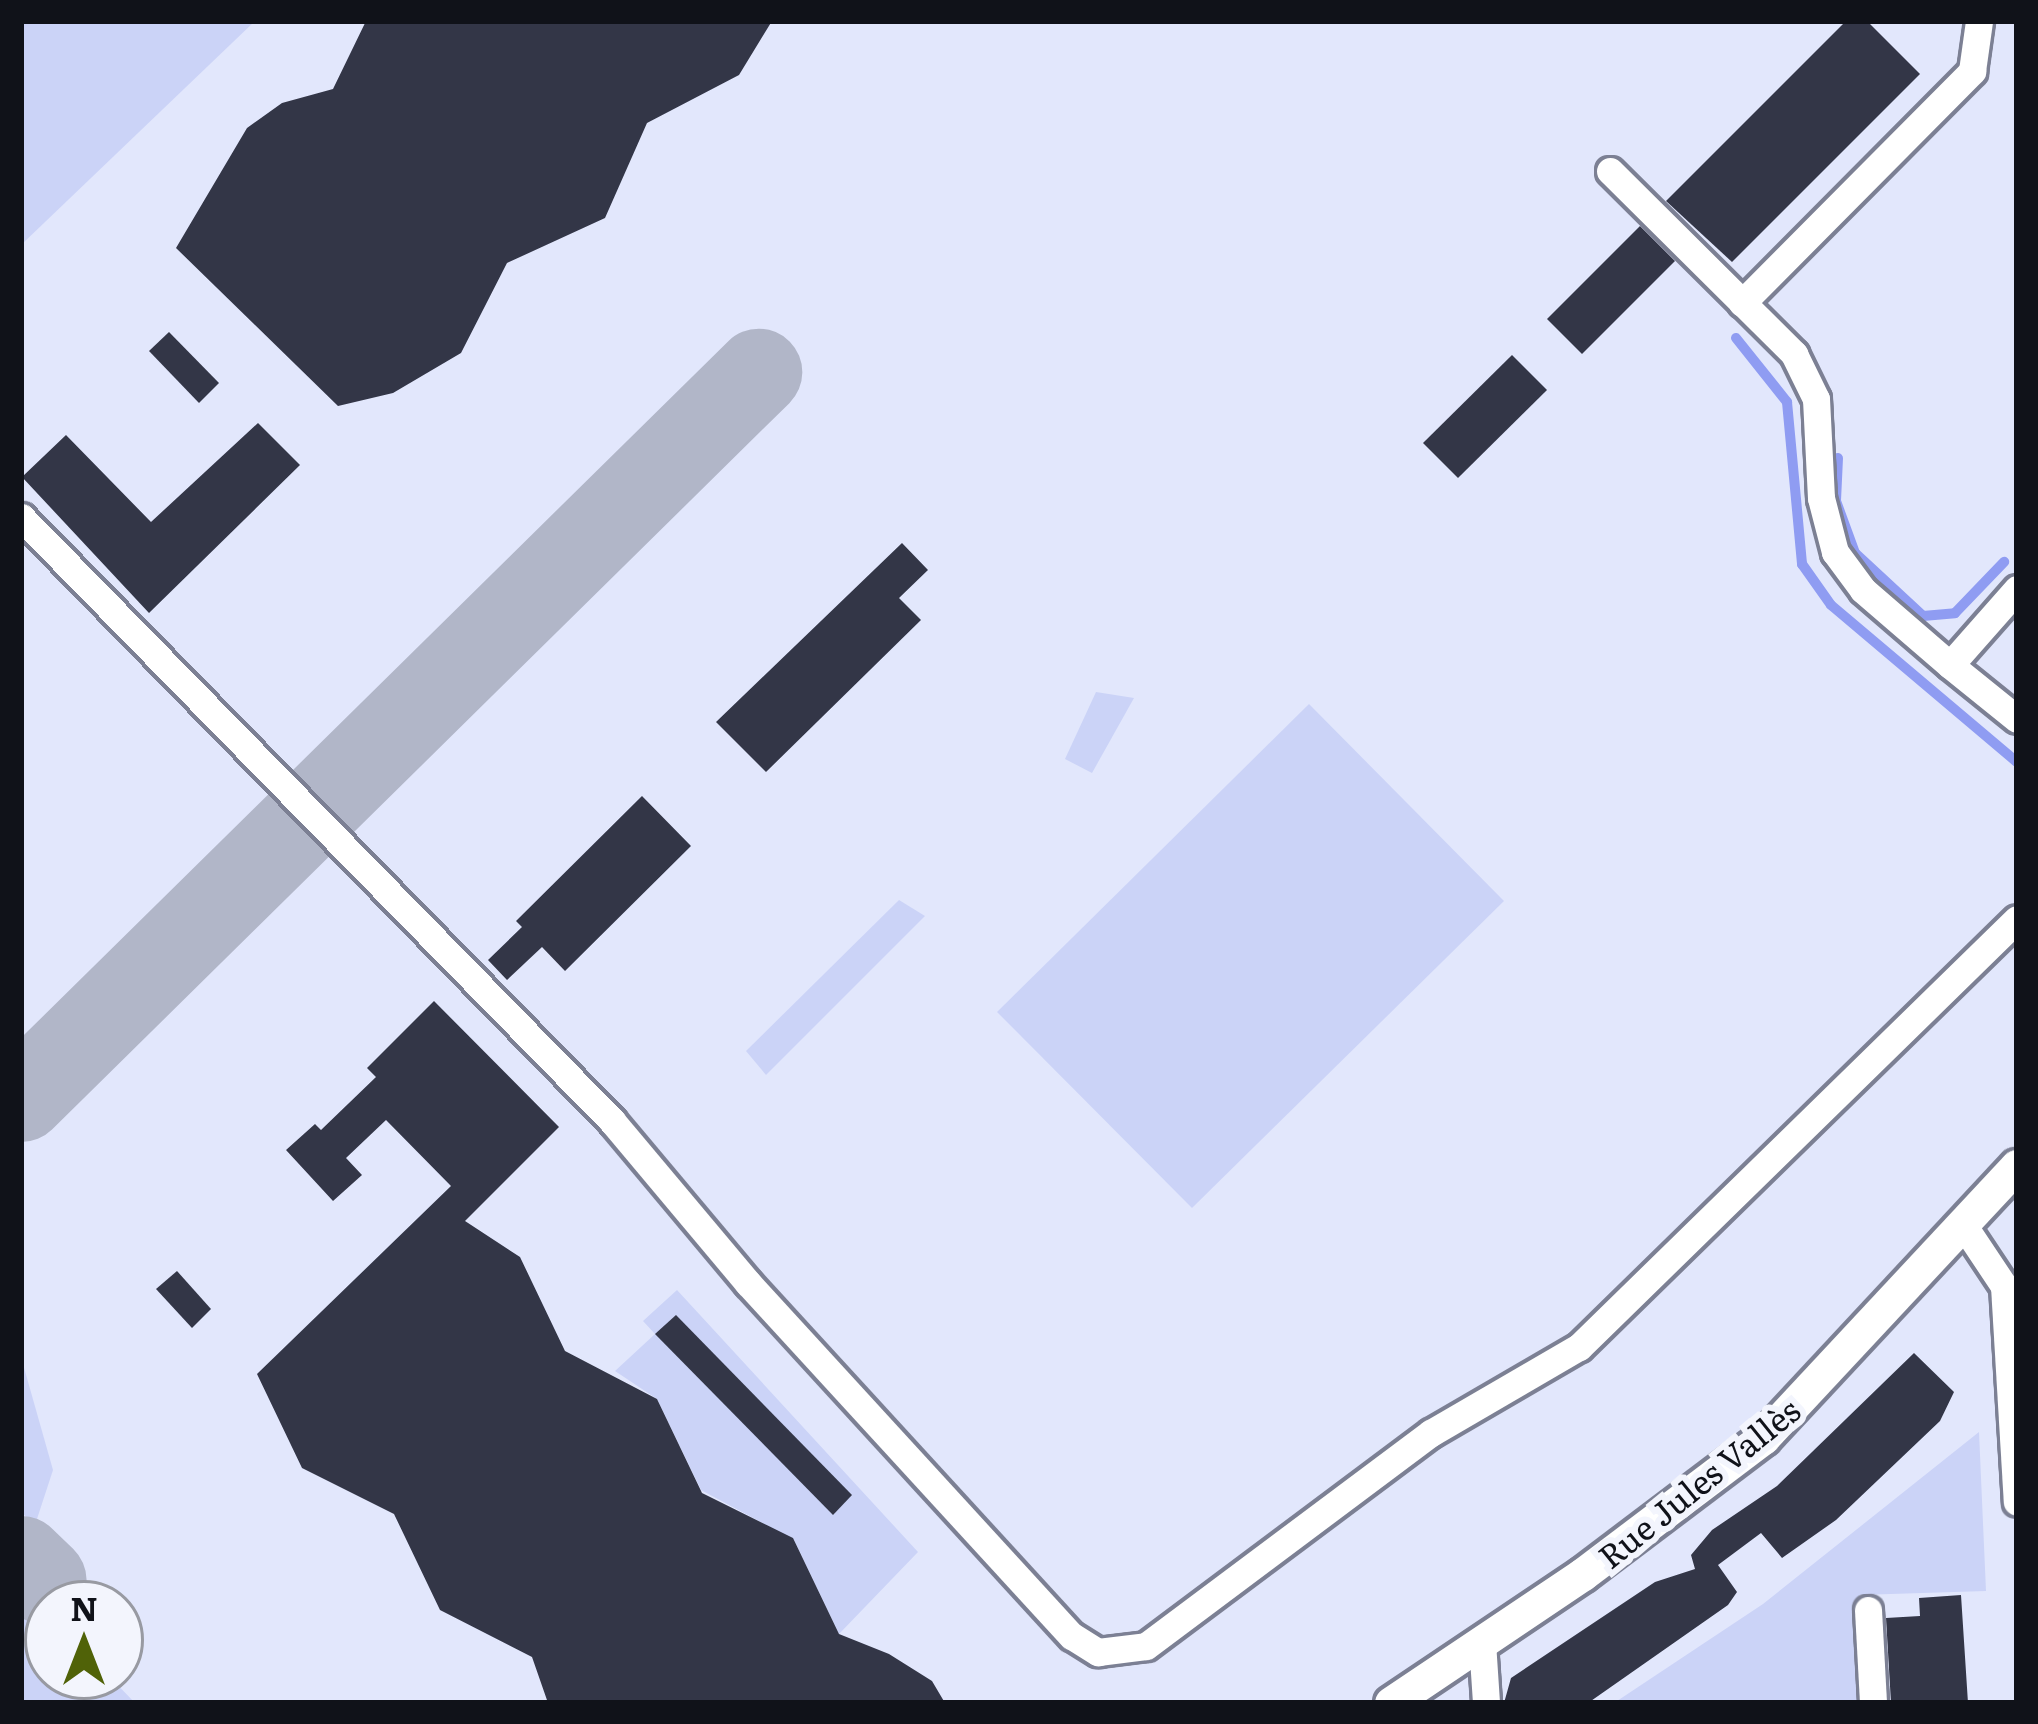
<!DOCTYPE html>
<meta charset="utf-8">
<style>
body{margin:0}
#map{position:relative;width:2038px;height:1724px;overflow:hidden;background:#e2e7fc;font-family:Literata,serif}
div>[style]{position:absolute}
.green>*{inset:0;background:#cbd3f7}
.stream>*{height:10px;margin:-5px;padding:0 5px;transform-origin:5px;border-radius:5px;background:#8f9cf2}
.taxiway>*{height:87px;margin:-43.5px;padding:0 43.5px;transform-origin:43.5px;border-radius:43.5px;background:#b1b6c8}
.building>*{inset:0;background:#333647}
.roads{filter:drop-shadow(3px 0 #7c8094) drop-shadow(-3px 0 #7c8094) drop-shadow(0 3px #7c8094) drop-shadow(0 -3px #7c8094)}
.minor>*{height:27px;margin:-13.5px;padding:0 13.5px;transform-origin:13.5px;border-radius:13.5px;background:#fff}
.tertiary>*{height:33px;margin:-16.5px;padding:0 16.5px;transform-origin:16.5px;border-radius:16.5px;background:#fff}
span{translate:-50% -50%;white-space:nowrap;text-align:center;line-height:1.15;-webkit-text-stroke:12px #f3f5fd;paint-order:stroke}
.street-label{font-size:33px;color:#101219}
.frame{position:absolute;inset:0;border:24px solid #101219;pointer-events:none}
.north{position:absolute;left:24px;top:1580px;width:120px;height:120px;box-sizing:border-box;background:#f3f5fd;border:3px solid #989aa2;border-radius:50%;rotate:0deg;font-size:33px;font-weight:700;line-height:48px;text-align:center;color:#101219}
.north::after{content:'';display:block;margin:auto;width:42px;height:54px;background:#506208;clip-path:polygon(50% 0,100% 100%,50% 72%,0 100%)}
</style>
<div id="map">
<div class="green">
<div style="clip-path:polygon(21px 21px,255px 21px,21px 245px)"></div>
<div style="clip-path:polygon(1096px 692px,1134px 698px,1092px 773px,1065px 759px)"></div>
<div style="clip-path:polygon(1309px 704px,1504px 901px,1192px 1208px,997px 1012px)"></div>
<div style="clip-path:polygon(899px 900px,925px 916px,766px 1075px,746px 1051px)"></div>
<div style="clip-path:polygon(677px 1290px,918px 1552px,839px 1634px,794px 1540px,701px 1490px,657px 1399px,615px 1371px,655px 1334px,643px 1321px)"></div>
<div style="clip-path:polygon(21px 1357px,53px 1470px,35px 1525px,21px 1512px)"></div>
<div style="clip-path:polygon(1979px 1432px,1986px 1591px,1859px 1595px,1863px 1703px,1614px 1703px,1763px 1604px)"></div>
<div style="clip-path:polygon(21px 1584px,48px 1612px,48px 1676px,109px 1676px,135px 1703px,21px 1703px)"></div>
</div>
<div class="stream">
<div style="left:1736px;top:338px;width:82px;rotate:51.4deg"></div>
<div style="left:1787px;top:402px;width:163px;rotate:84.7deg"></div>
<div style="left:1802px;top:564px;width:50px;rotate:54.7deg"></div>
<div style="left:1831px;top:605px;width:243px;rotate:40.2deg"></div>
<div style="left:1838px;top:458px;width:43px;rotate:92.7deg"></div>
<div style="left:1836px;top:501px;width:55px;rotate:69.9deg"></div>
<div style="left:1855px;top:553px;width:93px;rotate:42.8deg"></div>
<div style="left:1923px;top:616px;width:32px;rotate:-5deg"></div>
<div style="left:1955px;top:613px;width:71px;rotate:-46.1deg"></div>
</div>
<div class="taxiway">
<div style="left:21px;top:1098px;width:1035px;rotate:-44.57deg"></div>
<div style="left:21px;top:1559px;width:30px;rotate:44deg"></div>
</div>
<div class="building">
<div style="clip-path:polygon(366px 21px,772px 21px,739px 75px,647px 123px,605px 218px,507px 263px,461px 353px,393px 393px,338px 406px,176px 248px,247px 128px,282px 103px,333px 89px)"></div>
<div style="clip-path:polygon(1846px 21px,1867px 21px,1920px 74px,1732px 262px,1666px 201px)"></div>
<div style="clip-path:polygon(1640px 226px,1675px 261px,1582px 354px,1547px 319px)"></div>
<div style="clip-path:polygon(169px 332px,219px 383px,199px 403px,149px 351px)"></div>
<div style="clip-path:polygon(1512px 355px,1547px 390px,1458px 478px,1423px 443px)"></div>
<div style="clip-path:polygon(258px 423px,300px 465px,149px 613px,22px 477px,66px 435px,151px 522px)"></div>
<div style="clip-path:polygon(902px 543px,928px 570px,899px 598px,921px 620px,766px 772px,716px 722px)"></div>
<div style="clip-path:polygon(642px 796px,691px 846px,565px 971px,542px 947px,507px 980px,488px 960px,522px 927px,516px 921px)"></div>
<div style="clip-path:polygon(434px 1001px,559px 1127px,465px 1221px,520px 1257px,565px 1351px,657px 1399px,702px 1493px,793px 1538px,839px 1634px,889px 1654px,932px 1681px,945px 1703px,548px 1703px,532px 1657px,440px 1610px,394px 1514px,302px 1468px,257px 1374px,451px 1186px,386px 1120px,346px 1158px,362px 1175px,333px 1201px,286px 1150px,315px 1124px,321px 1130px,376px 1077px,367px 1068px)"></div>
<div style="clip-path:polygon(177px 1271px,211px 1309px,192px 1328px,156px 1289px)"></div>
<div style="clip-path:polygon(676px 1315px,852px 1495px,833px 1515px,655px 1334px)"></div>
<div style="clip-path:polygon(1914px 1353px,1954px 1392px,1940px 1421px,1836px 1520px,1782px 1558px,1761px 1533px,1718px 1565px,1737px 1592px,1728px 1605px,1588px 1703px,1504px 1703px,1511px 1678px,1655px 1582px,1695px 1569px,1691px 1555px,1712px 1530px,1777px 1486px)"></div>
<div style="clip-path:polygon(1961px 1595px,1968px 1703px,1891px 1703px,1886px 1618px,1920px 1616px,1919px 1598px)"></div>
</div>
<div class="roads">
<div class="minor">
<div style="left:1610px;top:171px;width:260px;rotate:44.8deg"></div>
<div style="left:1794px;top:354px;width:50px;rotate:63.9deg"></div>
<div style="left:1816px;top:399px;width:99px;rotate:87.1deg"></div>
<div style="left:1821px;top:498px;width:56px;rotate:75.5deg"></div>
<div style="left:1835px;top:552px;width:47px;rotate:53.6deg"></div>
<div style="left:1863px;top:590px;width:115px;rotate:40.8deg"></div>
<div style="left:1742px;top:303px;width:327px;rotate:-45.2deg"></div>
<div style="left:1972px;top:71px;width:50px;rotate:-82deg"></div>
<div style="left:21px;top:517px;width:845px;rotate:45.62deg"></div>
<div style="left:612px;top:1121px;width:212px;rotate:50deg"></div>
<div style="left:748px;top:1283px;width:479px;rotate:47.5deg"></div>
<div style="left:1072px;top:1636px;width:31px;rotate:32deg"></div>
<div style="left:1098px;top:1652px;width:48px;rotate:-7.1deg"></div>
<div style="left:1146px;top:1646px;width:356px;rotate:-36.8deg"></div>
<div style="left:1431px;top:1433px;width:171px;rotate:-30.2deg"></div>
<div style="left:1579px;top:1347px;width:612px;rotate:-44.34deg"></div>
<div style="left:2017px;top:589px;width:101px;rotate:131.4deg"></div>
<div style="left:1950px;top:665px;width:86px;rotate:38.9deg"></div>
<div style="left:1966px;top:1229px;width:69px;rotate:56.3deg"></div>
<div style="left:2004px;top:1286px;width:216px;rotate:86.6deg"></div>
<div style="left:1868px;top:1610px;width:93px;rotate:86.9deg"></div>
<div style="left:1482px;top:1642px;width:61px;rotate:86.2deg"></div>
</div>
<div class="tertiary">
<div style="left:1391px;top:1703px;width:231px;rotate:-33.9deg"></div>
<div style="left:1583px;top:1574px;width:226px;rotate:-37.1deg"></div>
<div style="left:1763px;top:1438px;width:372px;rotate:-47deg"></div>
</div>
</div>
<div class="street-label">
<span style="left:1698px;top:1482px;rotate:-39deg">Rue Jules Vallès</span>
</div>
<div class="frame"></div>
<div class="north">N</div>
</div>
